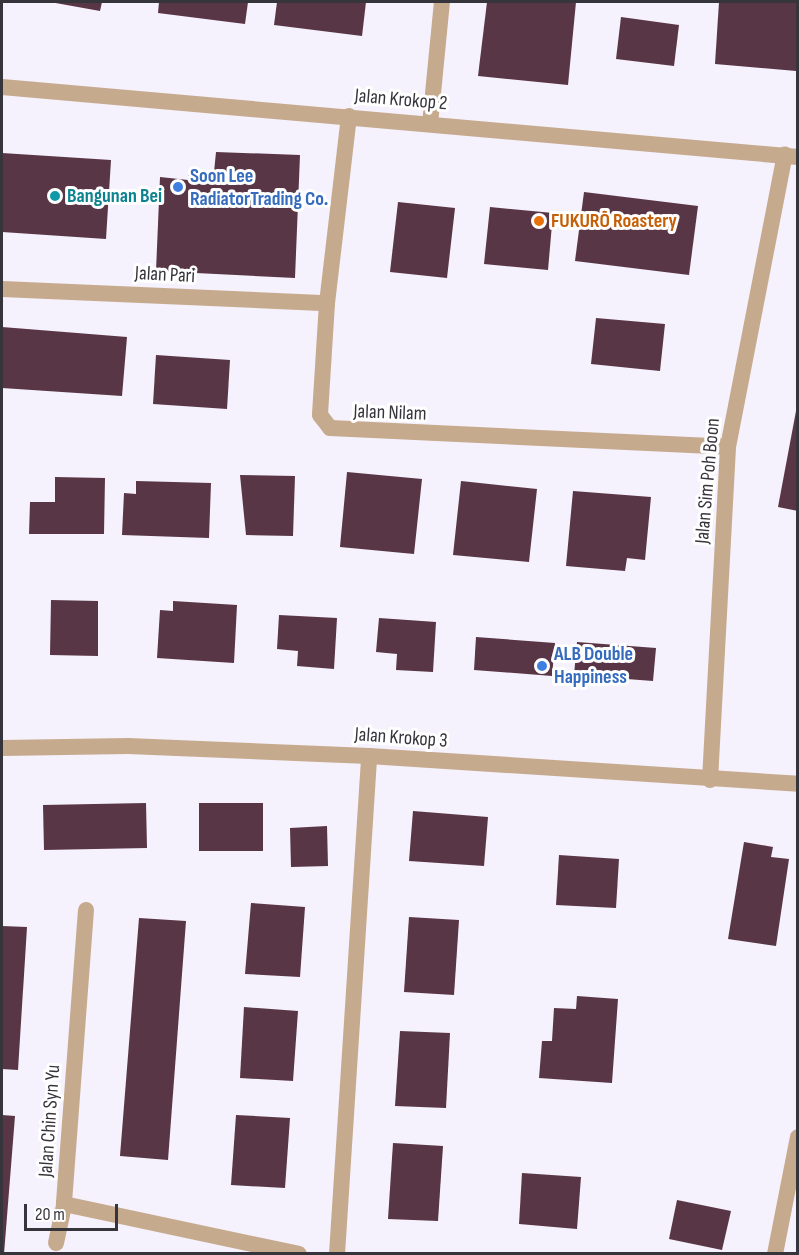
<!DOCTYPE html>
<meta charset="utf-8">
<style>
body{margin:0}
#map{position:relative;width:799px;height:1255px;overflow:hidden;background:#f5f1fd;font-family:"Sofia Sans Condensed",sans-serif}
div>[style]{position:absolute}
.building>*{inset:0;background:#593645}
.minor>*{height:16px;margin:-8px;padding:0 8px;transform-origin:8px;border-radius:8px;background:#c6aa8d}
.dots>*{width:16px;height:16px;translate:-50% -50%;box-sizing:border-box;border:3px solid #fff;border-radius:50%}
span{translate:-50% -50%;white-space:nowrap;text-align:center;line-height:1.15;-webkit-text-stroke:6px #fff;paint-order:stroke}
.street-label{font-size:20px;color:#37353c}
.shop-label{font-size:20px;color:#366cbe;font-weight:700}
.left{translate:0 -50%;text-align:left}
.culture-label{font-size:20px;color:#0d838f;font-weight:700}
.food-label{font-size:20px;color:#c56008;font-weight:700}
.frame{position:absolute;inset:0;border:3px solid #37353c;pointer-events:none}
.scale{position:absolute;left:24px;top:1204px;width:94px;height:27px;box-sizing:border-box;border:3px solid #37353c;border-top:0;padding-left:8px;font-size:18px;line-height:21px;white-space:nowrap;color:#37353c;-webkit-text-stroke:4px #fff;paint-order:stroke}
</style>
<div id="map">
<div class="building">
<div style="clip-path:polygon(50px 2px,102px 2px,100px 11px)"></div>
<div style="clip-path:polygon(159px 2px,248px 2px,245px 24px,158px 13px)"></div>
<div style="clip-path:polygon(277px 2px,366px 2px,362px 36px,274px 25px)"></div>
<div style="clip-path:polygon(487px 2px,576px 2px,568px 85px,478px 76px)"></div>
<div style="clip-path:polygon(719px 2px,798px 2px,796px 71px,715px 64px)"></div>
<div style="clip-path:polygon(621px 17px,679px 25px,674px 66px,616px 59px)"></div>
<div style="clip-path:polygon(216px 152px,300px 155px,295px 278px,156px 271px,160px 177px,188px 180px,189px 170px,214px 172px)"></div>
<div style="clip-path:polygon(2px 153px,111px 160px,106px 239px,2px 232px)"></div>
<div style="clip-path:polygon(584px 192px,698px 206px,689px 275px,575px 261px)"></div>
<div style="clip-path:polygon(398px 202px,455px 208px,447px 278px,390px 272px)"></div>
<div style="clip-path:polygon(490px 207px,553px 213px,548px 270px,484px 264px)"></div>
<div style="clip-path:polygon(596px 318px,665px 324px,660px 371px,591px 364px)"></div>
<div style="clip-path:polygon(2px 327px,127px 337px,122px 396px,2px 388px)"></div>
<div style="clip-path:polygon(156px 355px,230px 360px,227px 409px,153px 404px)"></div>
<div style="clip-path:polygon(796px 411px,798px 411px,798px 511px,778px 507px)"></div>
<div style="clip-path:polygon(347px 472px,422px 479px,414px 554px,340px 547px)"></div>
<div style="clip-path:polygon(240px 475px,295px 476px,293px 536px,246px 535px)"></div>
<div style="clip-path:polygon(55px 477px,105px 478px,104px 534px,29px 534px,30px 502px,55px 502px)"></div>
<div style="clip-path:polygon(136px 481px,211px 483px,209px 538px,122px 535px,124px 493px,136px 494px)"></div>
<div style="clip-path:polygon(461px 481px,537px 489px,529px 562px,453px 555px)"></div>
<div style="clip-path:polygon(573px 491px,651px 497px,645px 560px,627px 558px,625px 571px,566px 566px)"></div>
<div style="clip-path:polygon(51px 600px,98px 601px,98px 656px,50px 655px)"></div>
<div style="clip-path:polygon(173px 601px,237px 605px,234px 663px,157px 658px,160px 610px,173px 611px)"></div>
<div style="clip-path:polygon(279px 615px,337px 618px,334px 669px,297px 666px,298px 651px,277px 649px)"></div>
<div style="clip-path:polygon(379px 618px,436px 622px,433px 672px,396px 670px,397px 654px,376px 652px)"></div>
<div style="clip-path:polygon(476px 637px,555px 643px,552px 676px,474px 670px)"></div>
<div style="clip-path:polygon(577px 642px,656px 648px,653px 681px,574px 675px)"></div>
<div style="clip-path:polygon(146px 803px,147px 848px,44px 850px,43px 805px)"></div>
<div style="clip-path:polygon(199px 803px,263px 803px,263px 851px,199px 851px)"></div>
<div style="clip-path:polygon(413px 811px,488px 817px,484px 866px,409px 861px)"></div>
<div style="clip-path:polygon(327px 826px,328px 866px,291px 867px,290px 828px)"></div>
<div style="clip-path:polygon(744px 842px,773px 847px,771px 857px,789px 859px,776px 946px,728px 939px)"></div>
<div style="clip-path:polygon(559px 855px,619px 859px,616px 908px,556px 905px)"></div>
<div style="clip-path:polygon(251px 903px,305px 907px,300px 977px,245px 974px)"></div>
<div style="clip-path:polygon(409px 917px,459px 920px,454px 995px,404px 992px)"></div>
<div style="clip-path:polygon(139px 918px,186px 921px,168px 1160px,120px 1156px)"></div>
<div style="clip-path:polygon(2px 926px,27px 927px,18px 1070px,2px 1069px)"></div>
<div style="clip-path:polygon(577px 996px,618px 999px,612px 1083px,539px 1078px,542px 1041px,552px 1041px,554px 1008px,576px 1009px)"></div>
<div style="clip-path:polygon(244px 1007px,298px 1011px,293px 1081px,240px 1078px)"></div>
<div style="clip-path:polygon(400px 1031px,450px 1033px,446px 1108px,395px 1106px)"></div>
<div style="clip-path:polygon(2px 1115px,15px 1116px,4px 1254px,2px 1254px)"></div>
<div style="clip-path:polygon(236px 1115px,290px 1118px,285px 1188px,231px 1185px)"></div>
<div style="clip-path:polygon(393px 1143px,443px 1146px,438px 1221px,388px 1219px)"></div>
<div style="clip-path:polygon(522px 1173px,581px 1177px,577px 1229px,519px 1224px)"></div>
<div style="clip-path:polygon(677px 1200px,731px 1211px,722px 1250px,669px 1239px)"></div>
</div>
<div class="minor">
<div style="left:2px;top:87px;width:799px;rotate:5.03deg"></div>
<div style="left:349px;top:116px;width:188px;rotate:96.7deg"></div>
<div style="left:327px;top:303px;width:112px;rotate:93.6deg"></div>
<div style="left:320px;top:415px;width:16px;rotate:52deg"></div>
<div style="left:330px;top:428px;width:398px;rotate:2.7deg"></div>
<div style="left:430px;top:124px;width:123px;rotate:-84.4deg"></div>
<div style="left:2px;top:289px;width:325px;rotate:2.5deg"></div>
<div style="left:2px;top:748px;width:126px;rotate:-0.9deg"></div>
<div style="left:128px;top:746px;width:241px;rotate:2.4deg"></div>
<div style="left:369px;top:756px;width:430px;rotate:3.7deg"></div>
<div style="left:710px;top:780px;width:333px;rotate:-86.9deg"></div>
<div style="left:728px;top:447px;width:298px;rotate:-79deg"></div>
<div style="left:86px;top:910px;width:295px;rotate:94.3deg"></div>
<div style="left:64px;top:1204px;width:240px;rotate:12deg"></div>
<div style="left:56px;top:1243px;width:40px;rotate:-78deg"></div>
<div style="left:337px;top:1254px;width:499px;rotate:-86.3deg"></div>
<div style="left:775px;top:1254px;width:119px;rotate:-78.9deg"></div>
</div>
<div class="dots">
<div style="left:178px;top:187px;background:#3f7fe0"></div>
<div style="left:55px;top:196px;background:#0f9aa8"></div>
<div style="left:539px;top:221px;background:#e8710a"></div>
<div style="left:542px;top:666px;background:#3f7fe0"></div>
</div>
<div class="street-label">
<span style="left:401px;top:100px;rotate:5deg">Jalan Krokop 2</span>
<span style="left:165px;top:275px;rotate:3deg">Jalan Pari</span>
<span style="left:390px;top:413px;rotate:2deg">Jalan Nilam</span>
<span style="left:708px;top:481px;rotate:-85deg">Jalan Sim Poh Boon</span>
<span style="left:401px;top:738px;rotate:4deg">Jalan Krokop 3</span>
<span style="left:50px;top:1121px;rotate:-86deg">Jalan Chin Syn Yu</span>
</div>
<div class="shop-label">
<span class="left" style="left:190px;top:188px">Soon Lee<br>RadiatorTrading Co.</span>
<span class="left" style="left:554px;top:666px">ALB Double<br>Happiness</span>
</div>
<div class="culture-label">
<span class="left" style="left:67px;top:196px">Bangunan Bei</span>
</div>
<div class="food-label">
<span class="left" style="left:551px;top:221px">FUKURŌ Roastery</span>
</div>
<div class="frame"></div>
<div class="scale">20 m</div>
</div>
